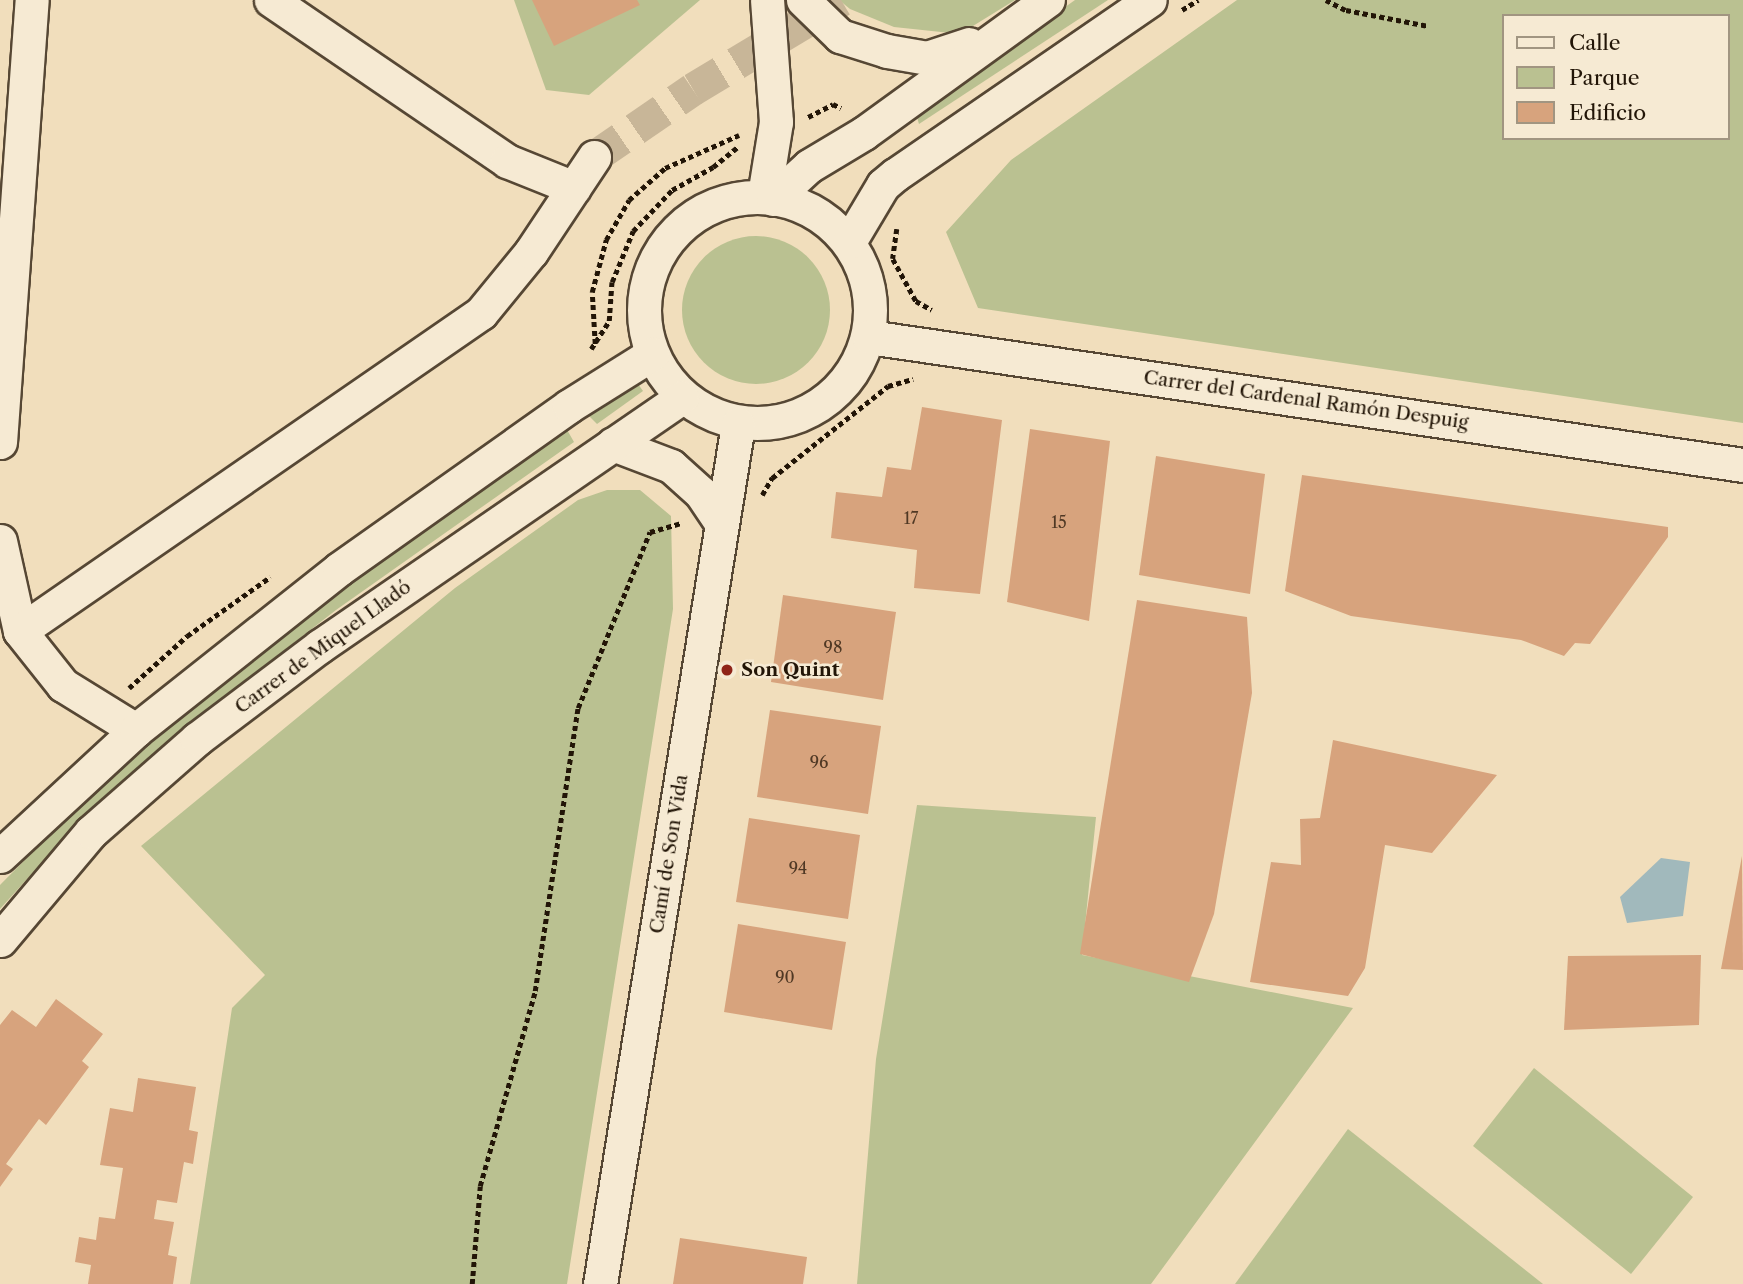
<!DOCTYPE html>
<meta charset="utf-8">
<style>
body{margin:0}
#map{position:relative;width:1743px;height:1284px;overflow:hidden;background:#f1debc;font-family:"Libre Caslon Text",serif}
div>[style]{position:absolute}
.green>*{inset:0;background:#bac191}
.round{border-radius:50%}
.water>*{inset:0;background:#a1b9bc}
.building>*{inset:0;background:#d7a37d}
.minor-tunnel>*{height:33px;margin-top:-16.5px;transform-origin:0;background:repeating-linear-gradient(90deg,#c8b698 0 33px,transparent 0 50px)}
.path>*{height:4.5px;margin-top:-2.25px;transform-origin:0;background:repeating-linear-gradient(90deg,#221507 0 5px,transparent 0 8.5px)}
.roads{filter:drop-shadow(2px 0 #564734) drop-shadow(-2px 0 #564734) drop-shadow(0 2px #564734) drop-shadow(0 -2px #564734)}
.minor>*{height:33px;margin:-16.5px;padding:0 16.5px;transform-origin:16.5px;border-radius:16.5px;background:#f6ead3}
.minor>.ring{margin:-16.5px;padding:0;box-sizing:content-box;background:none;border:33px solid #f6ead3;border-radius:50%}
.dots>*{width:19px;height:19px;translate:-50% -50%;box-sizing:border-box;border:4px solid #f6ead3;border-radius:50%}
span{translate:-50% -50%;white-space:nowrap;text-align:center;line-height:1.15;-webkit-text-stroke:5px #f6ead3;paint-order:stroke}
.number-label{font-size:16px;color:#4f3824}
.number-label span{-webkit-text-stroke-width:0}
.street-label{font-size:19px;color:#221507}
.poi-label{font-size:19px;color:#221507;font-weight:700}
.left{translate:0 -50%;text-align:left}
.legend{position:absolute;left:1502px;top:14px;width:228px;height:126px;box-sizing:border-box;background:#f6ead3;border:2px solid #a19581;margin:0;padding:9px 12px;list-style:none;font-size:21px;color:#221507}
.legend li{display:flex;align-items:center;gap:14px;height:35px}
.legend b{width:35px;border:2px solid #a19581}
</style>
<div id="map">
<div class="green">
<div style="clip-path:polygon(514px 0,700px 0,589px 95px,546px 90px)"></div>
<div style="clip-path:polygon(839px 0,1015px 0,960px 34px,894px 27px,850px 9px)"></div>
<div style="clip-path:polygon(1075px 0,1108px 0,919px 124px,916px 114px)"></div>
<div style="clip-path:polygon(evenodd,1237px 0,1743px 0,1743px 423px,978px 308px,946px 232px,1011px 160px,1237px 0,1503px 16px,1727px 16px,1727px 138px,1503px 138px,1503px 16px)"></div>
<div class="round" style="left:682px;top:236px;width:148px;height:148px"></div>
<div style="clip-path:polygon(638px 384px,643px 391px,597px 424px,588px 415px)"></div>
<div style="clip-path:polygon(566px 428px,574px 442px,336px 610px,204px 713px,73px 828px,0 909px,0 885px,131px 753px,342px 585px)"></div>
<div style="clip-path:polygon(607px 490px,640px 490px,671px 516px,673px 609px,567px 1284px,190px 1284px,232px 1008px,265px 975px,141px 846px,455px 588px,578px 500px)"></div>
<div style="clip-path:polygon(917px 805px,1096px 817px,1082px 955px,1353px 1008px,1151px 1284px,857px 1284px,876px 1059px)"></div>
<div style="clip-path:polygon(1534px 1068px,1693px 1197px,1631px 1274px,1473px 1146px)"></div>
<div style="clip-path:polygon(1348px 1129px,1543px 1284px,1235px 1284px)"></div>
</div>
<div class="water">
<div style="clip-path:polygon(1661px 858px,1690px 862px,1683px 916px,1627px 923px,1620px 897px)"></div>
</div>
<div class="building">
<div style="clip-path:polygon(532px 0,637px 0,640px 5px,554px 46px)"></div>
<div style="clip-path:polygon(922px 407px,1002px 420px,980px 594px,914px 588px,917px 550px,831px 538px,836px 492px,882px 497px,887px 467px,911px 470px)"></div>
<div style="clip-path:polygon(1030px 429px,1110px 441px,1089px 621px,1007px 602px)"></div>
<div style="clip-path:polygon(1156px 456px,1265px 474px,1250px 594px,1139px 575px)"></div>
<div style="clip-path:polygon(1302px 475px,1668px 527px,1668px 537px,1590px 644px,1575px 643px,1564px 656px,1521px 640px,1351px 616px,1285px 591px)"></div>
<div style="clip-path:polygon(783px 595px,896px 612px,883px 700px,771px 682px)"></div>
<div style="clip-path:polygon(1137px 600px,1247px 617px,1252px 693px,1214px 914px,1189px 982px,1080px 954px)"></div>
<div style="clip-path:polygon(770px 710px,881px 726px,868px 814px,757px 797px)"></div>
<div style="clip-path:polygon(1333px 740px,1497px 775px,1432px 853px,1385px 845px,1365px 968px,1348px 996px,1250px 982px,1271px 862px,1301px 865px,1300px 819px,1320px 818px)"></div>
<div style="clip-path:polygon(749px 818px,860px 835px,848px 919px,736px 902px)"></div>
<div style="clip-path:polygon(1742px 856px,1743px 970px,1721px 969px)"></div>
<div style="clip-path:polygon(738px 924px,846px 942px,832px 1030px,724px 1012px)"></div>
<div style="clip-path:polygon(1701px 955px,1699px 1025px,1564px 1030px,1568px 956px)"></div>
<div style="clip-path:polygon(56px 999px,103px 1034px,82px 1061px,89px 1067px,46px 1125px,39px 1119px,6px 1164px,13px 1169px,0 1187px,0 1025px,12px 1010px,36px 1027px)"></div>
<div style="clip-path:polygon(138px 1078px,196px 1087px,189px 1130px,198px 1132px,193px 1164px,184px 1162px,177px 1203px,157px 1200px,154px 1219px,174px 1222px,168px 1255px,177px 1257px,173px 1284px,88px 1284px,91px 1265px,75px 1262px,79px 1237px,96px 1240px,99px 1217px,115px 1219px,123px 1168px,100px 1165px,110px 1108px,133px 1112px)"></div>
<div style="clip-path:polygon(680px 1238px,807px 1257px,803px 1284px,673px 1284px)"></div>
</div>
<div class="minor-tunnel">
<div style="left:594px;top:157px;width:120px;rotate:-34.5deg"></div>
<div style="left:693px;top:89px;width:173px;rotate:-31deg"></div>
</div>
<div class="path">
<div style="left:1326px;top:0;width:22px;rotate:27deg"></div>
<div style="left:1346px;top:10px;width:84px;rotate:11deg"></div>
<div style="left:1182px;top:10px;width:19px;rotate:-32deg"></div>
<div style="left:808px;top:117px;width:28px;rotate:-27deg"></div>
<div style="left:833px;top:104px;width:9px;rotate:27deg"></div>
<div style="left:897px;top:229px;width:30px;rotate:98deg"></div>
<div style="left:893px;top:259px;width:48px;rotate:61.3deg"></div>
<div style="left:916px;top:301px;width:18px;rotate:29deg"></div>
<div style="left:595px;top:344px;width:52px;rotate:-93.3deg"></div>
<div style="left:592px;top:292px;width:54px;rotate:-74.9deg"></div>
<div style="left:606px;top:240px;width:46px;rotate:-60.1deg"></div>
<div style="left:629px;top:200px;width:48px;rotate:-41.6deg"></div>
<div style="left:665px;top:168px;width:81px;rotate:-24deg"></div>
<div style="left:591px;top:349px;width:33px;rotate:-57deg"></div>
<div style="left:609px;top:321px;width:39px;rotate:-86deg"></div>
<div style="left:612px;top:282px;width:55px;rotate:-67.6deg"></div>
<div style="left:633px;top:231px;width:57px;rotate:-46.4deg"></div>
<div style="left:672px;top:190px;width:47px;rotate:-29.3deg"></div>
<div style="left:713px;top:167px;width:32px;rotate:-39deg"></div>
<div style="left:762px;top:495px;width:20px;rotate:-60deg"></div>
<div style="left:772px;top:478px;width:148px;rotate:-38.4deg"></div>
<div style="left:888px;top:386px;width:26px;rotate:-16deg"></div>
<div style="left:129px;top:688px;width:78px;rotate:-41.9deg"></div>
<div style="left:187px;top:636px;width:102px;rotate:-35.4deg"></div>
<div style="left:472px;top:1284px;width:98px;rotate:-85.3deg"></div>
<div style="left:480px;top:1186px;width:203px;rotate:-74.2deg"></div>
<div style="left:535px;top:991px;width:286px;rotate:-81.4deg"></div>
<div style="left:578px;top:708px;width:190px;rotate:-67.8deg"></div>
<div style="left:650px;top:532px;width:33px;rotate:-16deg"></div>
</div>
<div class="roads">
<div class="minor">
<div style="left:271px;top:0;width:286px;rotate:34.3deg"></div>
<div style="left:507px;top:161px;width:72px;rotate:21.9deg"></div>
<div style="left:803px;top:0;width:52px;rotate:44.2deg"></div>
<div style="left:840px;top:36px;width:49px;rotate:17.7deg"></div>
<div style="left:887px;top:51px;width:41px;rotate:9.9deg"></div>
<div style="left:927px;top:58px;width:44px;rotate:-18.4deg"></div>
<div style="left:764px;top:196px;width:75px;rotate:-80.8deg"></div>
<div style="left:776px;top:122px;width:122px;rotate:-94.2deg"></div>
<div class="ring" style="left:644px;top:197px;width:193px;height:193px"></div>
<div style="left:773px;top:199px;width:49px;rotate:-42.5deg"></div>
<div style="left:809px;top:166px;width:64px;rotate:-31deg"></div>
<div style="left:864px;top:133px;width:227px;rotate:-35.9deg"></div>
<div style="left:849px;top:242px;width:66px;rotate:-59.2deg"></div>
<div style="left:883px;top:185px;width:16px;rotate:-40deg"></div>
<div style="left:895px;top:175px;width:309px;rotate:-34.5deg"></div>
<div style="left:869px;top:337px;width:883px;rotate:8.33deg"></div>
<div style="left:0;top:442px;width:443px;rotate:-85.9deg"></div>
<div style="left:613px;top:444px;width:62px;rotate:20.8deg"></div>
<div style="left:671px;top:466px;width:40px;rotate:42deg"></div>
<div style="left:701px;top:493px;width:34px;rotate:56deg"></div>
<div style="left:0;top:541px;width:92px;rotate:77.5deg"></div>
<div style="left:20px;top:631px;width:69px;rotate:51.5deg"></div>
<div style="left:63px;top:685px;width:86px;rotate:31.7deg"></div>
<div style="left:20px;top:631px;width:560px;rotate:-34.6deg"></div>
<div style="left:481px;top:313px;width:79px;rotate:-50.7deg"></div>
<div style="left:531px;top:252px;width:114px;rotate:-56.4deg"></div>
<div style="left:0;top:856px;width:185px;rotate:-42.8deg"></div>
<div style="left:136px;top:730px;width:259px;rotate:-38.4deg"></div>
<div style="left:339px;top:569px;width:282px;rotate:-35.3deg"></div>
<div style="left:569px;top:406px;width:98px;rotate:-32.1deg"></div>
<div style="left:0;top:940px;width:141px;rotate:-49.9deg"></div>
<div style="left:91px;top:832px;width:141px;rotate:-41.3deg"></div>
<div style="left:197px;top:739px;width:154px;rotate:-37.1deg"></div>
<div style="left:320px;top:646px;width:439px;rotate:-34.5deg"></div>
<div style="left:600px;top:1284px;width:871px;rotate:-80.88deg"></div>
</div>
</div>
<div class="dots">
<div style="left:727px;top:670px;background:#8f2418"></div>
</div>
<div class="number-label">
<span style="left:911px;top:518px">17</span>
<span style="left:1059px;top:522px">15</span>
<span style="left:833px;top:647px">98</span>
<span style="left:819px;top:762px">96</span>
<span style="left:798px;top:868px">94</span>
<span style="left:785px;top:977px">90</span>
</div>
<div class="street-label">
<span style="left:1306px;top:400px;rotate:8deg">Carrer del Cardenal Ramón Despuig</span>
<span style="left:323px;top:647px;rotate:-36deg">Carrer de Miquel Lladó</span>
<span style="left:669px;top:854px;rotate:-81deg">Camí de Son Vida</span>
</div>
<div class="poi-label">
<span class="left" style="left:741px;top:670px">Son Quint</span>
</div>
<ul class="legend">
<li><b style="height:9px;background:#f6ead3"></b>Calle</li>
<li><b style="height:19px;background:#bac191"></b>Parque</li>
<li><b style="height:19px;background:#d7a37d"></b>Edificio</li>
</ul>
</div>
